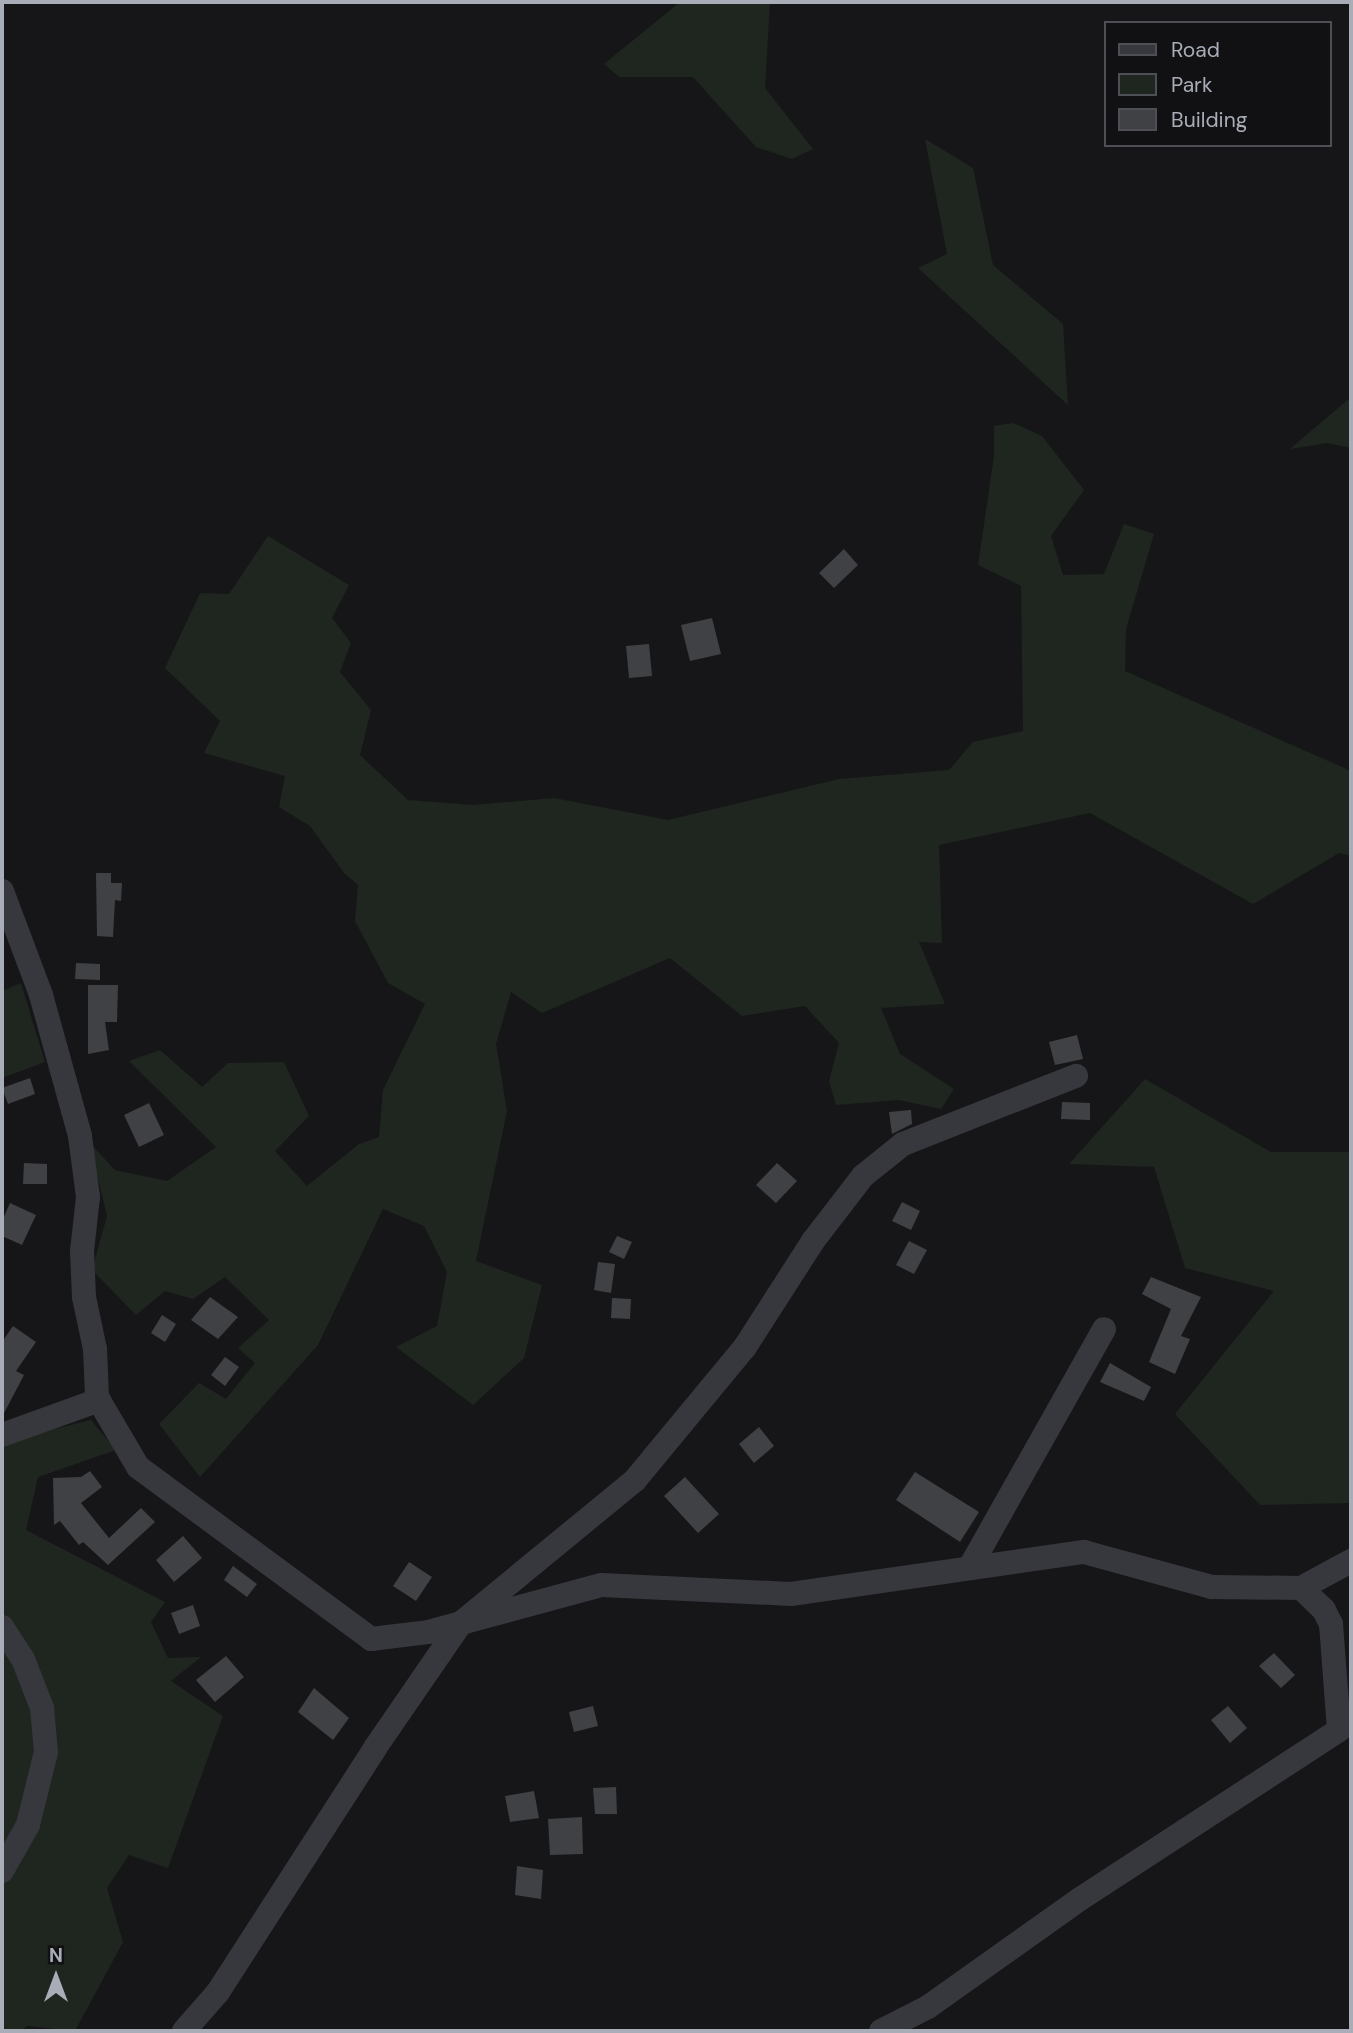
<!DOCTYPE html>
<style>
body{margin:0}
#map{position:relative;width:1353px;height:2033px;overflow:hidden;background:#161618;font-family:"DM Sans",sans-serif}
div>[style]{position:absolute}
.green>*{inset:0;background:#1e261f}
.building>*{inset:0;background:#404145}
.minor>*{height:24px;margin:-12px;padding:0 12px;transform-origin:12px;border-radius:12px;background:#37383d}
span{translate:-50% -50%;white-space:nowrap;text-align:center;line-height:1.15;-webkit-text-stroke:5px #111113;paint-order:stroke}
.frame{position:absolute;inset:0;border:4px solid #a8adb8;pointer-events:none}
.legend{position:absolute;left:1104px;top:21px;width:228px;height:126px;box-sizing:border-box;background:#111113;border:2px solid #4d4f55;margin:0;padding:9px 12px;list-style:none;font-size:21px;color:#a8adb8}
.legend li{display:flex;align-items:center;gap:14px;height:35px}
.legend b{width:35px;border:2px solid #4d4f55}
.north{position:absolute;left:21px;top:1942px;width:70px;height:70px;-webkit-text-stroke:5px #111113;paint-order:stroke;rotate:0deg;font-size:19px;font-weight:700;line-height:28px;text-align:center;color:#a8adb8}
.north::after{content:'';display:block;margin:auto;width:24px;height:32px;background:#a8adb8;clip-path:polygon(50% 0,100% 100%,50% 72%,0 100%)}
</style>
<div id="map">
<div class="green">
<div style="clip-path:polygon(680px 2px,770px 2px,765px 88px,813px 149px,792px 159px,756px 147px,693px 77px,619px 77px,604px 64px)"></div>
<div style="clip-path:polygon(925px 139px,973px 168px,993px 265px,1063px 324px,1068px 405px,918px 268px,947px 254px)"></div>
<div style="clip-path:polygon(1351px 397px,1351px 448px,1327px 443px,1290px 449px)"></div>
<div style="clip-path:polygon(1013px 423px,1042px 436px,1084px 490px,1051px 536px,1063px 575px,1104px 574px,1124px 524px,1154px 534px,1126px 629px,1125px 671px,1351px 771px,1351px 856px,1339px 853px,1253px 904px,1090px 813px,939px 845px,942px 943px,919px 942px,945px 1004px,881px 1008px,900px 1054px,954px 1089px,941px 1109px,899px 1100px,836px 1105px,829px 1081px,839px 1043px,805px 1006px,742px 1016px,670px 958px,542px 1013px,511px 992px,496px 1044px,507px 1111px,476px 1261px,542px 1285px,524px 1358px,473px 1405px,396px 1347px,437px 1326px,447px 1272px,424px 1226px,383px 1209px,318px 1345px,200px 1477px,159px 1424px,199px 1383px,226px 1399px,255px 1363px,238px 1348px,269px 1320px,225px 1277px,193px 1299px,165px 1291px,136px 1315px,92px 1270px,107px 1216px,89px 1142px,115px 1170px,167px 1181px,216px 1147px,129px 1061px,160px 1050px,202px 1087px,228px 1063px,284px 1062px,309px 1116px,275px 1151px,307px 1186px,359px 1144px,379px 1137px,383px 1090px,425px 1004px,388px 983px,355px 921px,358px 885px,344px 873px,310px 826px,279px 807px,285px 776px,204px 753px,220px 721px,165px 668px,200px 593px,229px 594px,268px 536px,349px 585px,332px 618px,351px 643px,340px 672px,371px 710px,360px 755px,408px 800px,473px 805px,554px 798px,668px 820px,839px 779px,949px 770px,973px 742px,1023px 731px,1021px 586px,978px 565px,994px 456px,994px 426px)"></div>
<div style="clip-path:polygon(21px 983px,45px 1062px,2px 1078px,2px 991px)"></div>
<div style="clip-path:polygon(1145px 1079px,1271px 1152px,1351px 1152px,1351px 1503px,1260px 1505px,1175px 1414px,1274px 1291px,1185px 1268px,1154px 1167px,1069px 1164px)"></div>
<div style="clip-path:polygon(91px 1420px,116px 1450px,38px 1477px,26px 1530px,165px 1602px,151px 1622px,168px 1658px,201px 1657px,171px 1681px,223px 1716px,168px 1868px,129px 1855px,107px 1888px,123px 1942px,75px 2031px,27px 2026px,22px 2031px,2px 2031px,2px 1883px,36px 1828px,34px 1654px,2px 1614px,2px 1442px)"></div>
<div style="clip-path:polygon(2px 1639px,33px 1713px,34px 1754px,26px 1804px,2px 1854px)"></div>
</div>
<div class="building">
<div style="clip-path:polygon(844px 549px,858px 565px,834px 588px,819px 573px)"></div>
<div style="clip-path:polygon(712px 618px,721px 654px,690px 661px,681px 625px)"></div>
<div style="clip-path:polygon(649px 644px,652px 676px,629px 678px,626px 646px)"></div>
<div style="clip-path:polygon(96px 873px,111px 873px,111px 883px,122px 883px,121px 901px,115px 900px,113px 937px,97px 936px)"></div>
<div style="clip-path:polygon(76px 963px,100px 964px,100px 980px,75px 979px)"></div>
<div style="clip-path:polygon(88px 985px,118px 985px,117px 1022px,105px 1022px,109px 1050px,88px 1054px)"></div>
<div style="clip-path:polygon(1077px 1035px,1083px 1059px,1055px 1065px,1049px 1042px)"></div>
<div style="clip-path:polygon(30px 1078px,35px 1094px,8px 1104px,2px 1088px)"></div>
<div style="clip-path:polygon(1062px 1102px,1090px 1103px,1090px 1120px,1061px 1119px)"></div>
<div style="clip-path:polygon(149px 1103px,164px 1135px,139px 1147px,124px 1115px)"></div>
<div style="clip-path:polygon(911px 1110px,912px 1124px,892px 1134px,889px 1112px)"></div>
<div style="clip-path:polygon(24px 1163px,47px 1164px,47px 1184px,23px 1184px)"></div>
<div style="clip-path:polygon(777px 1163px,797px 1181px,776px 1203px,756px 1185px)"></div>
<div style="clip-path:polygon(902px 1202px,920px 1211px,911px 1230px,892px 1221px)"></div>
<div style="clip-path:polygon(10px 1203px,36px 1215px,22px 1245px,2px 1236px,2px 1221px)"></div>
<div style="clip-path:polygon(617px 1236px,632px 1242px,624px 1259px,609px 1252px)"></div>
<div style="clip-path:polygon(909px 1241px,927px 1250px,914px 1274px,896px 1265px)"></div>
<div style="clip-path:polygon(598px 1262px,615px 1264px,611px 1293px,594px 1290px)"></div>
<div style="clip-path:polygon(1151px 1277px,1201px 1297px,1181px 1336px,1190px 1339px,1175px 1374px,1149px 1362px,1171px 1309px,1142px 1294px)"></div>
<div style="clip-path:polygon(210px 1297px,238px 1317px,218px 1339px,191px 1320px)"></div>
<div style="clip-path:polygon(612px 1298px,631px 1299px,630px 1319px,611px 1318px)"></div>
<div style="clip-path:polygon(162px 1315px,176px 1324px,165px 1342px,151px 1333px)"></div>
<div style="clip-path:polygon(13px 1326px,36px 1342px,16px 1371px,24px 1375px,2px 1417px,2px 1342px)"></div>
<div style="clip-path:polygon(225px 1357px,239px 1367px,225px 1386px,211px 1375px)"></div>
<div style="clip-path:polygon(1110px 1363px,1151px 1387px,1144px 1401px,1100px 1382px)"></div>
<div style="clip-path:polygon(759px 1427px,774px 1446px,754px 1463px,739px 1444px)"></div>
<div style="clip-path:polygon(90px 1471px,102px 1487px,81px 1503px,109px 1538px,141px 1508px,155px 1522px,108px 1565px,83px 1542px,79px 1545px,60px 1521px,54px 1525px,53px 1478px,81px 1477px)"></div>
<div style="clip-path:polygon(915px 1472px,979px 1512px,960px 1542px,896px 1500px)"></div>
<div style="clip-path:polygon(685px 1477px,719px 1514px,698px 1533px,664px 1496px)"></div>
<div style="clip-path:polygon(183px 1536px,202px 1558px,174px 1582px,156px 1560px)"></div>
<div style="clip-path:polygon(409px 1562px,432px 1577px,416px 1601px,393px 1586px)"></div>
<div style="clip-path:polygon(233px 1566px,257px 1584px,247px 1597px,224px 1580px)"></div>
<div style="clip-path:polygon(193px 1605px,200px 1626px,179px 1634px,171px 1613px)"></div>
<div style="clip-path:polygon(1274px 1653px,1295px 1675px,1281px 1688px,1259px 1666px)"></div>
<div style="clip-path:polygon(226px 1656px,244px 1677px,215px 1702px,196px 1680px)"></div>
<div style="clip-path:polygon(314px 1688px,349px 1718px,333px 1740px,298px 1712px)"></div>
<div style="clip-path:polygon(593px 1706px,598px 1726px,574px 1732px,569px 1712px)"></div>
<div style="clip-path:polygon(1228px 1706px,1247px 1728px,1230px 1743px,1211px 1720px)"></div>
<div style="clip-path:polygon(616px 1787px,617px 1814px,595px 1814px,593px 1788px)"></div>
<div style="clip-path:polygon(534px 1791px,539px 1818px,510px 1822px,505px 1796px)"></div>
<div style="clip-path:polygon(582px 1817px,583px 1854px,550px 1855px,548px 1819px)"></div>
<div style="clip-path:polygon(517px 1866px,543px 1870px,541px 1899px,515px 1895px)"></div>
</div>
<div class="minor">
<div style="left:2px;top:891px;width:111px;rotate:69.4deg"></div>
<div style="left:41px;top:995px;width:146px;rotate:74.5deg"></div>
<div style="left:80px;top:1136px;width:62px;rotate:82.5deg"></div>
<div style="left:88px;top:1197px;width:54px;rotate:96.3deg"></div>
<div style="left:82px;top:1251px;width:46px;rotate:87.5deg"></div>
<div style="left:84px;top:1297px;width:53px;rotate:78.1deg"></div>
<div style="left:95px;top:1349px;width:48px;rotate:87.6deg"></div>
<div style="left:97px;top:1397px;width:81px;rotate:59.6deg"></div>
<div style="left:138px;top:1467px;width:290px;rotate:36.4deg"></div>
<div style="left:371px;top:1639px;width:57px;rotate:-7deg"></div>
<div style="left:428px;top:1632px;width:179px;rotate:-15.2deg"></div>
<div style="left:601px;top:1585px;width:190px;rotate:2.7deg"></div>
<div style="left:791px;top:1594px;width:296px;rotate:-8.2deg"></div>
<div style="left:1084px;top:1552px;width:133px;rotate:15.3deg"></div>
<div style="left:1212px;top:1587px;width:89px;rotate:0.6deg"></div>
<div style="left:1301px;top:1588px;width:57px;rotate:-28.4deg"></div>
<div style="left:2px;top:1435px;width:103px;rotate:-19.8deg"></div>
<div style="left:970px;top:1567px;width:273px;rotate:-60.6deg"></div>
<div style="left:2px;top:1627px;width:38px;rotate:57deg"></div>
<div style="left:23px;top:1659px;width:53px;rotate:68.8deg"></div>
<div style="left:42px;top:1708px;width:44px;rotate:84.8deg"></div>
<div style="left:46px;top:1752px;width:75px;rotate:103.9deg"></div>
<div style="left:28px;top:1825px;width:53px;rotate:119.5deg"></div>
<div style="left:184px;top:2031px;width:52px;rotate:-48.9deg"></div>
<div style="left:218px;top:1992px;width:290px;rotate:-57.2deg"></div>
<div style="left:375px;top:1748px;width:152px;rotate:-55.5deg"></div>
<div style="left:461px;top:1623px;width:225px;rotate:-39.4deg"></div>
<div style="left:635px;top:1480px;width:173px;rotate:-50.4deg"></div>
<div style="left:745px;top:1347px;width:126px;rotate:-57.3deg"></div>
<div style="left:813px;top:1241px;width:82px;rotate:-52.4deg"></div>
<div style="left:863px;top:1176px;width:51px;rotate:-38.7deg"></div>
<div style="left:903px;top:1144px;width:186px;rotate:-21.5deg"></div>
<div style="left:881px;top:2031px;width:53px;rotate:-27.1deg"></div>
<div style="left:928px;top:2007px;width:186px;rotate:-35.4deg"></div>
<div style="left:1080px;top:1899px;width:309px;rotate:-33.1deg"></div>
<div style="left:1339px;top:1730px;width:106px;rotate:-94.3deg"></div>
<div style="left:1331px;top:1624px;width:16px;rotate:-117deg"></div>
<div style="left:1324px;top:1610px;width:32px;rotate:-136deg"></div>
</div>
<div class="frame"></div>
<ul class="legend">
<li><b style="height:9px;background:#37383d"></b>Road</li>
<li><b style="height:19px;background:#1e261f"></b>Park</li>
<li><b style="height:19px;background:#404145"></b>Building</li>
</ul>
<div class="north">N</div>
</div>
